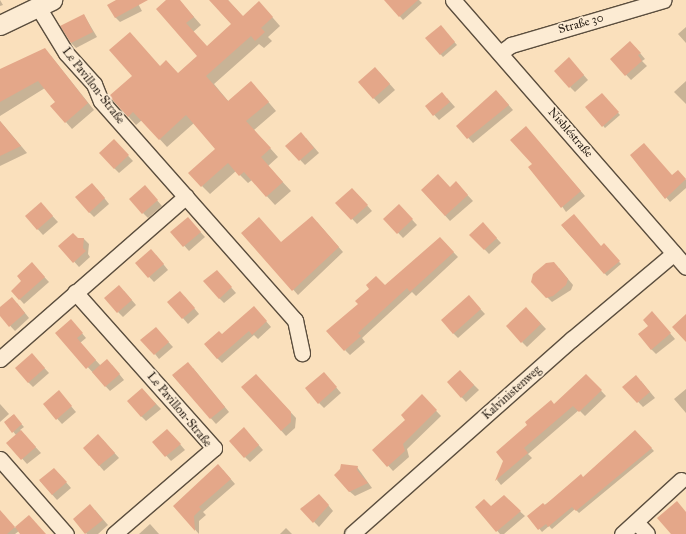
<!DOCTYPE html>
<meta charset="utf-8">
<style>
body{margin:0}
#map{position:relative;width:686px;height:534px;overflow:hidden;background:#fae0bc;font-family:"IM FELL Great Primer",serif}
div>[style]{position:absolute}
.shadow>*{inset:0;background:#0003}
.building>*{inset:0;background:#e4a789}
.roads{filter:drop-shadow(1px 0 #5b4e3e) drop-shadow(-1px 0 #5b4e3e) drop-shadow(0 1px #5b4e3e) drop-shadow(0 -1px #5b4e3e)}
.minor>*{height:15px;margin:-7.5px;padding:0 7.5px;transform-origin:7.5px;border-radius:7.5px;background:#fcebd3}
.tertiary>*{height:19px;margin:-9.5px;padding:0 9.5px;transform-origin:9.5px;border-radius:9.5px;background:#fcebd3}
span{translate:-50% -50%;white-space:nowrap;text-align:center;line-height:1.15;-webkit-text-stroke:3.5px #fcebd3;paint-order:stroke}
.street-label{font-size:12px;color:#261d14}
</style>
<div id="map">
<div class="shadow">
<div style="clip-path:polygon(0 0,3px 5px,0 6px)"></div>
<div style="clip-path:polygon(119px 0,136px 0,142px 11px,120px 22px,115px 17px)"></div>
<div style="clip-path:polygon(168px 0,179px 0,201px 25px,193px 32px,207px 47px,233px 25px,219px 0,228px 0,243px 17px,266px 10px,280px 26px,268px 37px,272px 41px,264px 48px,259px 44px,214px 84px,229px 102px,259px 91px,276px 111px,254px 130px,278px 157px,268px 166px,291px 191px,275px 205px,252px 180px,248px 183px,236px 171px,210px 194px,202px 186px,217px 149px,194px 123px,167px 147px,142px 120px,136px 125px,110px 96px,160px 67px,178px 74px,198px 56px)"></div>
<div style="clip-path:polygon(386px 0,419px 0,422px 3px,403px 20px)"></div>
<div style="clip-path:polygon(84px 15px,97px 37px,76px 48px,71px 43px)"></div>
<div style="clip-path:polygon(686px 27px,686px 43px,678px 34px)"></div>
<div style="clip-path:polygon(443px 29px,457px 45px,443px 57px,427px 39px)"></div>
<div style="clip-path:polygon(635px 47px,645px 59px,642px 61px,647px 66px,631px 80px,611px 59px)"></div>
<div style="clip-path:polygon(51px 56px,94px 110px,72px 129px,52px 106px,56px 102px,45px 88px,0 116px,0 71px)"></div>
<div style="clip-path:polygon(574px 64px,588px 80px,575px 92px,570px 87px)"></div>
<div style="clip-path:polygon(380px 73px,395px 90px,379px 104px,359px 82px)"></div>
<div style="clip-path:polygon(686px 81px,686px 104px,674px 92px)"></div>
<div style="clip-path:polygon(501px 96px,513px 110px,473px 143px,457px 126px)"></div>
<div style="clip-path:polygon(604px 97px,620px 115px,605px 128px,587px 107px)"></div>
<div style="clip-path:polygon(447px 98px,455px 107px,439px 120px,426px 106px)"></div>
<div style="clip-path:polygon(0 121px,27px 153px,0 166px)"></div>
<div style="clip-path:polygon(531px 133px,585px 196px,566px 212px,533px 164px)"></div>
<div style="clip-path:polygon(306px 138px,319px 153px,305px 165px,287px 146px)"></div>
<div style="clip-path:polygon(119px 146px,133px 161px,119px 173px,114px 168px)"></div>
<div style="clip-path:polygon(631px 155px,672px 176px,681px 175px,686px 180px,686px 188px,670px 202px)"></div>
<div style="clip-path:polygon(461px 188px,473px 201px,450px 221px,422px 190px)"></div>
<div style="clip-path:polygon(97px 189px,109px 204px,94px 217px,89px 212px)"></div>
<div style="clip-path:polygon(150px 192px,162px 206px,148px 218px,143px 213px)"></div>
<div style="clip-path:polygon(357px 194px,372px 211px,357px 224px,337px 203px)"></div>
<div style="clip-path:polygon(45px 208px,58px 222px,43px 235px,26px 216px)"></div>
<div style="clip-path:polygon(404px 211px,417px 225px,403px 238px,385px 219px)"></div>
<div style="clip-path:polygon(317px 222px,343px 252px,298px 295px,243px 233px,282px 244px)"></div>
<div style="clip-path:polygon(192px 223px,205px 237px,189px 251px,172px 232px)"></div>
<div style="clip-path:polygon(562px 226px,601px 247px,604px 245px,621px 264px,607px 276px)"></div>
<div style="clip-path:polygon(488px 229px,501px 243px,489px 254px,471px 235px)"></div>
<div style="clip-path:polygon(440px 238px,458px 257px,416px 296px,412px 292px,362px 338px,365px 342px,350px 355px,345px 350px,385px 287px)"></div>
<div style="clip-path:polygon(78px 239px,84px 239px,89px 244px,88px 254px,90px 257px,79px 267px,60px 246px)"></div>
<div style="clip-path:polygon(156px 255px,168px 270px,154px 282px,136px 263px)"></div>
<div style="clip-path:polygon(36px 268px,49px 282px,24px 304px,12px 291px)"></div>
<div style="clip-path:polygon(559px 268px,573px 285px,571px 290px,552px 302px,547px 297px)"></div>
<div style="clip-path:polygon(221px 276px,236px 293px,224px 303px,219px 298px)"></div>
<div style="clip-path:polygon(124px 291px,136px 305px,123px 317px,118px 312px)"></div>
<div style="clip-path:polygon(185px 297px,199px 314px,188px 324px,169px 302px)"></div>
<div style="clip-path:polygon(473px 301px,485px 314px,458px 338px,453px 333px)"></div>
<div style="clip-path:polygon(17px 303px,29px 318px,15px 331px,0 315px,0 309px)"></div>
<div style="clip-path:polygon(259px 313px,271px 327px,258px 339px,254px 335px,222px 363px,217px 358px,222px 336px)"></div>
<div style="clip-path:polygon(531px 313px,546px 329px,527px 347px,522px 342px)"></div>
<div style="clip-path:polygon(657px 318px,675px 339px,656px 354px,651px 349px)"></div>
<div style="clip-path:polygon(75px 325px,86px 338px,80px 343px,101px 366px,112px 365px,124px 380px,110px 391px,56px 333px)"></div>
<div style="clip-path:polygon(160px 333px,173px 347px,159px 359px,155px 354px)"></div>
<div style="clip-path:polygon(36px 359px,49px 373px,33px 387px,28px 382px)"></div>
<div style="clip-path:polygon(193px 368px,229px 412px,216px 424px,173px 376px)"></div>
<div style="clip-path:polygon(460px 371px,479px 390px,466px 402px,448px 382px)"></div>
<div style="clip-path:polygon(586px 375px,606px 396px,585px 416px,579px 410px,528px 454px,532px 458px,501px 485px,497px 480px,505px 461px,554px 405px)"></div>
<div style="clip-path:polygon(328px 378px,341px 393px,324px 408px,319px 403px)"></div>
<div style="clip-path:polygon(261px 380px,296px 418px,295px 428px,286px 436px,242px 387px)"></div>
<div style="clip-path:polygon(641px 381px,655px 398px,643px 407px,624px 387px)"></div>
<div style="clip-path:polygon(142px 389px,161px 409px,146px 421px,141px 416px)"></div>
<div style="clip-path:polygon(686px 389px,686px 413px,674px 399px)"></div>
<div style="clip-path:polygon(422px 396px,441px 416px,407px 449px,409px 457px,393px 471px,374px 450px,407px 420px)"></div>
<div style="clip-path:polygon(63px 397px,76px 412px,62px 424px,44px 404px)"></div>
<div style="clip-path:polygon(0 404px,9px 414px,0 422px)"></div>
<div style="clip-path:polygon(13px 415px,24px 427px,20px 430px,41px 453px,27px 464px,8px 443px,16px 435px,5px 422px)"></div>
<div style="clip-path:polygon(635px 431px,654px 451px,579px 513px,575px 509px,552px 529px,549px 526px,542px 532px,529px 516px,583px 478px)"></div>
<div style="clip-path:polygon(249px 434px,263px 450px,250px 462px,245px 457px)"></div>
<div style="clip-path:polygon(172px 435px,185px 450px,171px 461px,154px 442px)"></div>
<div style="clip-path:polygon(103px 440px,119px 458px,104px 471px,84px 448px)"></div>
<div style="clip-path:polygon(357px 467px,372px 488px,355px 496px,349px 491px)"></div>
<div style="clip-path:polygon(223px 470px,235px 484px,203px 512px,206px 515px,199px 521px,199px 534px,174px 506px)"></div>
<div style="clip-path:polygon(59px 474px,71px 488px,57px 500px,40px 481px)"></div>
<div style="clip-path:polygon(504px 497px,525px 516px,504px 534px,500px 534px,477px 507px,491px 508px)"></div>
<div style="clip-path:polygon(324px 500px,333px 511px,319px 527px,301px 508px)"></div>
<div style="clip-path:polygon(95px 510px,108px 525px,98px 534px,87px 534px,74px 519px)"></div>
<div style="clip-path:polygon(0 511px,15px 528px,29px 516px,45px 534px,22px 534px,19px 531px,15px 534px,0 534px)"></div>
<div style="clip-path:polygon(150px 524px,159px 534px,139px 534px)"></div>
<div style="clip-path:polygon(286px 528px,292px 534px,280px 534px)"></div>
</div>
<div class="building">
<div style="clip-path:polygon(116px 0,148px 0,115px 18px,107px 5px)"></div>
<div style="clip-path:polygon(166px 0,180px 0,194px 17px,186px 23px,207px 46px,231px 24px,209px 0,228px 0,243px 16px,259px 1px,273px 17px,261px 28px,265px 32px,255px 41px,251px 36px,206px 76px,228px 101px,251px 81px,269px 102px,246px 121px,271px 148px,261px 157px,283px 182px,266px 197px,244px 172px,239px 176px,228px 163px,201px 187px,188px 173px,215px 149px,186px 115px,159px 140px,133px 112px,128px 117px,109px 96px,132px 76px,109px 50px,130px 32px,160px 66px,166px 60px,178px 73px,197px 56px,156px 9px)"></div>
<div style="clip-path:polygon(384px 0,418px 0,399px 17px)"></div>
<div style="clip-path:polygon(84px 14px,93px 32px,71px 43px,60px 26px)"></div>
<div style="clip-path:polygon(441px 25px,455px 42px,440px 55px,425px 38px)"></div>
<div style="clip-path:polygon(630px 41px,641px 53px,638px 55px,642px 61px,625px 76px,610px 59px)"></div>
<div style="clip-path:polygon(45px 48px,88px 103px,65px 123px,50px 106px,55px 102px,38px 81px,0 102px,0 69px)"></div>
<div style="clip-path:polygon(569px 57px,584px 75px,569px 88px,554px 71px)"></div>
<div style="clip-path:polygon(375px 67px,390px 84px,373px 99px,358px 82px)"></div>
<div style="clip-path:polygon(496px 90px,509px 105px,467px 139px,456px 126px)"></div>
<div style="clip-path:polygon(442px 92px,450px 102px,433px 116px,425px 106px)"></div>
<div style="clip-path:polygon(602px 93px,619px 112px,602px 127px,585px 107px)"></div>
<div style="clip-path:polygon(0 121px,21px 146px,0 156px)"></div>
<div style="clip-path:polygon(526px 126px,581px 191px,561px 208px,528px 167px,532px 164px,510px 140px)"></div>
<div style="clip-path:polygon(301px 132px,314px 148px,299px 161px,285px 146px)"></div>
<div style="clip-path:polygon(114px 139px,129px 155px,114px 169px,99px 153px)"></div>
<div style="clip-path:polygon(644px 143px,672px 175px,678px 170px,686px 179px,665px 199px,630px 155px)"></div>
<div style="clip-path:polygon(438px 174px,450px 187px,456px 181px,468px 195px,445px 216px,421px 190px)"></div>
<div style="clip-path:polygon(92px 183px,105px 198px,89px 213px,75px 197px)"></div>
<div style="clip-path:polygon(145px 185px,158px 200px,142px 214px,129px 199px)"></div>
<div style="clip-path:polygon(352px 188px,368px 205px,351px 220px,335px 203px)"></div>
<div style="clip-path:polygon(41px 202px,53px 216px,37px 230px,25px 216px)"></div>
<div style="clip-path:polygon(399px 204px,413px 219px,397px 234px,383px 219px)"></div>
<div style="clip-path:polygon(574px 214px,601px 246px,604px 243px,620px 261px,604px 274px,561px 225px)"></div>
<div style="clip-path:polygon(312px 216px,339px 247px,292px 291px,241px 233px,259px 217px,281px 242px)"></div>
<div style="clip-path:polygon(188px 217px,201px 232px,183px 247px,170px 232px)"></div>
<div style="clip-path:polygon(483px 222px,497px 238px,484px 250px,469px 235px)"></div>
<div style="clip-path:polygon(73px 233px,78px 238px,84px 238px,83px 248px,86px 251px,73px 263px,58px 246px)"></div>
<div style="clip-path:polygon(440px 237px,454px 252px,410px 292px,407px 288px,358px 333px,361px 336px,344px 351px,326px 331px,358px 304px,355px 301px,369px 289px,366px 285px,376px 276px,385px 285px)"></div>
<div style="clip-path:polygon(151px 249px,164px 264px,148px 278px,135px 263px)"></div>
<div style="clip-path:polygon(32px 262px,45px 277px,19px 300px,11px 291px,21px 281px,17px 276px)"></div>
<div style="clip-path:polygon(554px 262px,568px 279px,566px 285px,553px 296px,546px 298px,531px 282px,533px 274px,546px 263px)"></div>
<div style="clip-path:polygon(217px 270px,232px 287px,219px 299px,203px 281px)"></div>
<div style="clip-path:polygon(119px 285px,132px 300px,117px 313px,104px 298px)"></div>
<div style="clip-path:polygon(180px 291px,195px 308px,182px 319px,167px 302px)"></div>
<div style="clip-path:polygon(469px 295px,481px 309px,453px 334px,441px 320px)"></div>
<div style="clip-path:polygon(12px 297px,25px 313px,9px 327px,0 316px,0 307px)"></div>
<div style="clip-path:polygon(254px 306px,267px 321px,252px 335px,249px 331px,217px 359px,204px 344px,219px 331px,222px 334px)"></div>
<div style="clip-path:polygon(526px 307px,541px 324px,521px 343px,506px 326px)"></div>
<div style="clip-path:polygon(652px 311px,671px 333px,651px 350px,638px 334px,648px 326px,643px 320px)"></div>
<div style="clip-path:polygon(686px 314px,686px 342px,672px 327px)"></div>
<div style="clip-path:polygon(71px 319px,83px 333px,77px 338px,96px 360px,86px 369px,55px 333px)"></div>
<div style="clip-path:polygon(156px 327px,169px 342px,154px 355px,140px 340px)"></div>
<div style="clip-path:polygon(32px 353px,45px 368px,28px 383px,15px 368px)"></div>
<div style="clip-path:polygon(107px 359px,120px 374px,105px 387px,92px 372px)"></div>
<div style="clip-path:polygon(188px 362px,225px 407px,210px 419px,172px 375px)"></div>
<div style="clip-path:polygon(460px 370px,474px 385px,461px 398px,447px 382px)"></div>
<div style="clip-path:polygon(324px 372px,337px 387px,318px 404px,305px 388px)"></div>
<div style="clip-path:polygon(256px 374px,291px 412px,291px 422px,281px 431px,241px 387px)"></div>
<div style="clip-path:polygon(586px 374px,602px 390px,579px 412px,573px 406px,524px 448px,528px 453px,495px 481px,503px 461px,496px 452px,527px 425px,525px 422px,551px 400px,554px 404px)"></div>
<div style="clip-path:polygon(636px 375px,650px 392px,637px 403px,622px 387px)"></div>
<div style="clip-path:polygon(142px 388px,156px 404px,141px 417px,127px 401px)"></div>
<div style="clip-path:polygon(59px 390px,72px 406px,56px 420px,43px 404px)"></div>
<div style="clip-path:polygon(422px 394px,437px 410px,403px 444px,405px 451px,387px 467px,372px 450px,405px 420px,401px 415px)"></div>
<div style="clip-path:polygon(14px 414px,22px 424px,12px 433px,4px 422px)"></div>
<div style="clip-path:polygon(244px 427px,259px 445px,244px 458px,229px 441px)"></div>
<div style="clip-path:polygon(167px 429px,181px 444px,165px 457px,152px 442px)"></div>
<div style="clip-path:polygon(21px 430px,36px 447px,21px 460px,6px 443px)"></div>
<div style="clip-path:polygon(635px 430px,652px 448px,576px 511px,572px 507px,548px 527px,546px 524px,538px 530px,527px 516px,543px 503px,545px 505px,581px 474px,583px 477px)"></div>
<div style="clip-path:polygon(98px 434px,115px 453px,99px 466px,83px 448px)"></div>
<div style="clip-path:polygon(218px 464px,231px 479px,199px 507px,201px 509px,194px 516px,195px 531px,173px 506px)"></div>
<div style="clip-path:polygon(341px 464px,358px 466px,357px 470px,368px 483px,349px 492px,334px 475px,340px 469px)"></div>
<div style="clip-path:polygon(54px 468px,67px 482px,52px 495px,39px 480px)"></div>
<div style="clip-path:polygon(319px 494px,329px 505px,313px 523px,300px 509px)"></div>
<div style="clip-path:polygon(504px 495px,521px 511px,496px 532px,475px 507px,484px 499px,491px 506px)"></div>
<div style="clip-path:polygon(677px 501px,686px 512px,686px 534px,671px 534px,657px 518px)"></div>
<div style="clip-path:polygon(90px 504px,103px 520px,85px 534px,73px 519px)"></div>
<div style="clip-path:polygon(0 510px,15px 527px,7px 534px,0 534px)"></div>
<div style="clip-path:polygon(29px 515px,46px 534px,20px 534px,15px 527px)"></div>
</div>
<div class="roads">
<div class="minor">
<div style="left:453px;top:0;width:354px;rotate:48.9deg"></div>
<div style="left:38px;top:7px;width:54px;rotate:58.7deg"></div>
<div style="left:66px;top:53px;width:42px;rotate:47.9deg"></div>
<div style="left:94px;top:84px;width:18px;rotate:68deg"></div>
<div style="left:101px;top:101px;width:293px;rotate:48.5deg"></div>
<div style="left:295px;top:320px;width:34px;rotate:78deg"></div>
<div style="left:500px;top:53px;width:14px;rotate:-36deg"></div>
<div style="left:511px;top:45px;width:159px;rotate:-16.4deg"></div>
<div style="left:75px;top:292px;width:209px;rotate:48.3deg"></div>
<div style="left:214px;top:448px;width:132px;rotate:139.3deg"></div>
<div style="left:0;top:359px;width:247px;rotate:-41.2deg"></div>
<div style="left:0;top:459px;width:100px;rotate:48.7deg"></div>
<div style="left:636px;top:522px;width:16px;rotate:47deg"></div>
<div style="left:352px;top:534px;width:294px;rotate:-41.6deg"></div>
<div style="left:572px;top:339px;width:133px;rotate:-40.1deg"></div>
<div style="left:622px;top:534px;width:80px;rotate:-42.5deg"></div>
</div>
<div class="tertiary">
<div style="left:0;top:25px;width:58px;rotate:-25.7deg"></div>
</div>
</div>
<div class="street-label">
<span style="left:581px;top:24px;rotate:-16deg">Straße 30</span>
<span style="left:93px;top:86px;rotate:52deg">Le Pavillon-Straße</span>
<span style="left:570px;top:133px;rotate:49deg">Nisbléstraße</span>
<span style="left:512px;top:393px;rotate:-42deg">Kalvinistenweg</span>
<span style="left:179px;top:410px;rotate:50deg">Le Pavillon-Straße</span>
</div>
</div>
